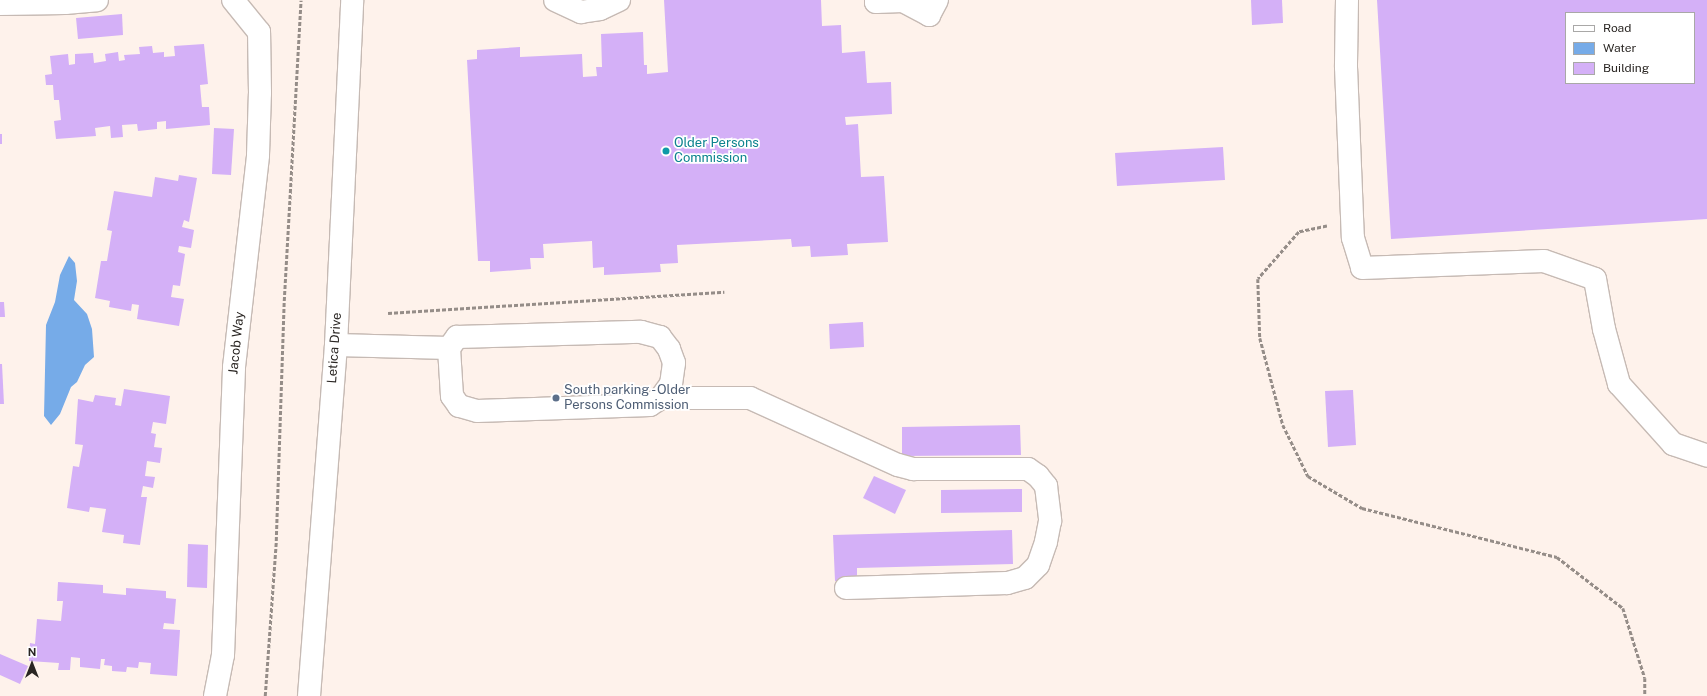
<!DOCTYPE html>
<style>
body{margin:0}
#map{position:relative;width:1707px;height:696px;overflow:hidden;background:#fef2eb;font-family:"Public Sans",sans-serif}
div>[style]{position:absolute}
.water>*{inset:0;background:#76abe8}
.building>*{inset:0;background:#d4b0f7}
.path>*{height:2.5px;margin-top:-1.25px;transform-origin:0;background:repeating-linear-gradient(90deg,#958d88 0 4px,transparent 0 6px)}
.roads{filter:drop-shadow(1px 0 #c6bab4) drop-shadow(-1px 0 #c6bab4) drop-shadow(0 1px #c6bab4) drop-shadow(0 -1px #c6bab4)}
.minor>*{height:22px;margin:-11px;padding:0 11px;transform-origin:11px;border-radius:11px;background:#fff}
.dots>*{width:11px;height:11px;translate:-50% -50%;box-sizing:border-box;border:2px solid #fff;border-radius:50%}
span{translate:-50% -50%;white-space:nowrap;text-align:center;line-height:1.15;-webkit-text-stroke:3.5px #fff;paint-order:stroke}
.culture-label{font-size:13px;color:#0d838f}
.left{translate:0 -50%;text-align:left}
.street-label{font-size:13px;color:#292522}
.service-label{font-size:13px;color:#4e5e75}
.legend{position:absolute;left:1565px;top:12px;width:130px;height:72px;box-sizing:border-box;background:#fff;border:1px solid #a9a8a7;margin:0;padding:5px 7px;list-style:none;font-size:12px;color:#292522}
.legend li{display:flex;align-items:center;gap:8px;height:20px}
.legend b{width:20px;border:1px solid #a9a8a7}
.north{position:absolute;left:12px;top:644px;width:40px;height:40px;-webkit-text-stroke:3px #fff;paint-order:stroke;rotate:0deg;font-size:11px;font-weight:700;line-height:16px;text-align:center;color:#292522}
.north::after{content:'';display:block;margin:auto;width:14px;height:18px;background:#292522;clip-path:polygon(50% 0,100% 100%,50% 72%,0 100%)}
</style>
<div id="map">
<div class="water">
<div style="clip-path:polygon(69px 256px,75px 263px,77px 281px,74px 300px,87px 314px,92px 329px,94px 357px,85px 365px,77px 382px,71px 387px,60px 414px,51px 425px,44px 416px,46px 325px,55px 302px,60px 275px)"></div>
</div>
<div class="building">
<div style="clip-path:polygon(664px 0,821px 0,822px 26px,841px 25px,842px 53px,865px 51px,867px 83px,891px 82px,892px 114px,845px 117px,846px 125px,858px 124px,861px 177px,884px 176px,888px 242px,847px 244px,848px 255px,811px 257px,810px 246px,792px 247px,791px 239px,677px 245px,678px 263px,660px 264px,661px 272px,604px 275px,604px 267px,593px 268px,592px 241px,543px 244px,544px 258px,530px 258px,531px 269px,490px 272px,490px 261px,478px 261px,467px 60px,477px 59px,477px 50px,520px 47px,520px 57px,582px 54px,583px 77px,597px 76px,596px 67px,602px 67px,601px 34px,643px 32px,644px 65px,647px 65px,647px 74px,668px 72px)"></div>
<div style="clip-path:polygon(1251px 0,1282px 0,1283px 23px,1252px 25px)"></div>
<div style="clip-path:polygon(evenodd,1377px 0,1707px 0,1707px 219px,1391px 239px,1377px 0,1566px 13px,1694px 13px,1694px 83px,1566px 83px,1566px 13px)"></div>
<div style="clip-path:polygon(122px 14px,123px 35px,78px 39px,76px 18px)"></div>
<div style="clip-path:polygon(204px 44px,208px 84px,200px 85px,202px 107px,209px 107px,210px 125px,166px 129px,166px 121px,157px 122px,157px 129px,138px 131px,137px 124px,122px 125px,123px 137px,111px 138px,110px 126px,95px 128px,96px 136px,56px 139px,54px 121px,61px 120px,59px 100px,54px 100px,53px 85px,46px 85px,45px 75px,52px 74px,50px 56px,68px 54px,69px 65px,75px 64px,75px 54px,93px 53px,94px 63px,106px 61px,105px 54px,118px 52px,119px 61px,125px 60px,124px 55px,140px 54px,139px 47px,152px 46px,153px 53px,164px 52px,164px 57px,175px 56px,174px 46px)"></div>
<div style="clip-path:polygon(214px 128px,234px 129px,231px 175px,212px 174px)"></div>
<div style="clip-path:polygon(0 134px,2px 134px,2px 144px,0 144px)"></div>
<div style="clip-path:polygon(1223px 147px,1225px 180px,1117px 186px,1115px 153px)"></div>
<div style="clip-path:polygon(179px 175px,197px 178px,189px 222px,184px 220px,182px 227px,194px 230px,191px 248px,179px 246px,178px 252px,185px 254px,180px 286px,173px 285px,171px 297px,184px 299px,179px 326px,137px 319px,139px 305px,132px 304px,131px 311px,109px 307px,110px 301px,95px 298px,101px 261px,107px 261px,112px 231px,107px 230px,114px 191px,152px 197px,155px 177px,178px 181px)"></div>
<div style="clip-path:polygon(0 302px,4px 302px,5px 317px,0 317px)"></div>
<div style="clip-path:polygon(863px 322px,864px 347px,830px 349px,829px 324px)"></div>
<div style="clip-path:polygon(0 364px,2px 364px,4px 404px,0 404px)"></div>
<div style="clip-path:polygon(124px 389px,170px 396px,166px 424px,153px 422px,151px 433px,156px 434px,154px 447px,162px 448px,160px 463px,147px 461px,145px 476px,155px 477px,153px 488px,143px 486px,141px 497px,147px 497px,140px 545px,123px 543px,124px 535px,102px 532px,106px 509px,90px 507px,89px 512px,67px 508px,73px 466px,79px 467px,83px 445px,75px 444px,78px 399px,93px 402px,95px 395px,116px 398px,115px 405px,121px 406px)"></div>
<div style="clip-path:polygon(1353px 390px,1356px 445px,1328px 447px,1325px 391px)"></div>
<div style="clip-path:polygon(1020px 425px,1021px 455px,902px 456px,902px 427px)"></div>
<div style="clip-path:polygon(874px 476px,906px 490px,895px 514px,863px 498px)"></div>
<div style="clip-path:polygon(1022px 489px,1022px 512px,941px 513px,941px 490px)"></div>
<div style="clip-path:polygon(1012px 530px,1013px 564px,857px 568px,857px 581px,835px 581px,833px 535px)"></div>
<div style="clip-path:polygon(188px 544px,208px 545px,207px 588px,187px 587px)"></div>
<div style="clip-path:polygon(58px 582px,103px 585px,103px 593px,126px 595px,126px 588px,166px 591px,166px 598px,176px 599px,174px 624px,164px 623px,163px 629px,180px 630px,177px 676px,150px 674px,151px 663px,139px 662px,138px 668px,127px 667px,126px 672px,112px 671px,112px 666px,104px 665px,105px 659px,101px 659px,100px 669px,80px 667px,80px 658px,71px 657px,70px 670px,58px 670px,59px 663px,29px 661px,30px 643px,35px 644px,37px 619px,61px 621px,63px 601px,57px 601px)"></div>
<div style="clip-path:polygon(0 654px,28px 666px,20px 684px,0 675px)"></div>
</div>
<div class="path">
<div style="left:1327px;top:226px;width:29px;rotate:168deg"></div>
<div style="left:1299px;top:232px;width:62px;rotate:131.1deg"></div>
<div style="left:1258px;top:279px;width:59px;rotate:88.1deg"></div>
<div style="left:1260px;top:338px;width:90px;rotate:75.2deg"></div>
<div style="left:1283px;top:425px;width:57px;rotate:63.9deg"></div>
<div style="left:1308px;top:476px;width:63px;rotate:30.7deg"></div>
<div style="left:1362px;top:508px;width:201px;rotate:14.1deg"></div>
<div style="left:1557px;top:557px;width:83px;rotate:37.7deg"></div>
<div style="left:1623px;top:608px;width:73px;rotate:72.6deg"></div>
<div style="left:1645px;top:678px;width:18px;rotate:90deg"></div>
<div style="left:388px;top:313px;width:337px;rotate:-3.6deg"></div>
<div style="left:265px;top:696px;width:155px;rotate:-85.9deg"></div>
<div style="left:276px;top:541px;width:240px;rotate:-88.1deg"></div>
<div style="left:284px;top:301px;width:301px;rotate:-86.8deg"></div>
</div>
<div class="roads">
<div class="minor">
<div style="left:555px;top:0;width:29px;rotate:25deg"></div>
<div style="left:581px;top:12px;width:19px;rotate:-9deg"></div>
<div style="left:600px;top:9px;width:21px;rotate:-25deg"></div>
<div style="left:876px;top:0;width:2px;rotate:90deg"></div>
<div style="left:876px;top:2px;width:27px;rotate:-2deg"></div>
<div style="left:903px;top:1px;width:30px;rotate:28deg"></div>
<div style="left:929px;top:15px;width:17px;rotate:-62deg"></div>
<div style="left:1347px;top:0;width:67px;rotate:90.9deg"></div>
<div style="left:1346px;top:67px;width:171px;rotate:87.7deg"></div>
<div style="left:1353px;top:238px;width:31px;rotate:73deg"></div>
<div style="left:1362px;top:268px;width:182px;rotate:-2.2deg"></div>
<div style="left:1544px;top:261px;width:54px;rotate:19.4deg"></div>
<div style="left:1595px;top:279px;width:51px;rotate:79.8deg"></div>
<div style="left:1604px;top:329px;width:57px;rotate:74.7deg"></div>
<div style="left:1619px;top:384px;width:81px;rotate:48deg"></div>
<div style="left:1673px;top:444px;width:36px;rotate:19deg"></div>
<div style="left:0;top:4px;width:65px;rotate:-0.9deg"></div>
<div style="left:65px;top:3px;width:32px;rotate:-5deg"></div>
<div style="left:641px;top:332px;width:20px;rotate:15deg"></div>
<div style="left:660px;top:337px;width:15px;rotate:53deg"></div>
<div style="left:669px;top:349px;width:15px;rotate:70deg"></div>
<div style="left:674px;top:363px;width:21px;rotate:98deg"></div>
<div style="left:671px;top:384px;width:17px;rotate:126deg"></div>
<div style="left:661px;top:398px;width:13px;rotate:148deg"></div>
<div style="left:650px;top:405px;width:173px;rotate:178deg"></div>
<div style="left:477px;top:411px;width:19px;rotate:-164deg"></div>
<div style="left:459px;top:406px;width:12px;rotate:-125deg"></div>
<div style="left:452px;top:396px;width:48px;rotate:-93.6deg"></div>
<div style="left:449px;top:348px;width:14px;rotate:-54deg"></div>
<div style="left:457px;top:337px;width:184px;rotate:-1.6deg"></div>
<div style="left:336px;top:345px;width:113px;rotate:1.5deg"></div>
<div style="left:661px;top:398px;width:89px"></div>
<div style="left:750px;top:398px;width:162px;rotate:24.4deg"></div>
<div style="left:898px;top:465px;width:16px;rotate:15deg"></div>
<div style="left:913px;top:469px;width:115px"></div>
<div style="left:1028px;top:469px;width:12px;rotate:35deg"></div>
<div style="left:1038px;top:476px;width:13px;rotate:51deg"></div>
<div style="left:1046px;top:486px;width:35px;rotate:83deg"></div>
<div style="left:1050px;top:521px;width:21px;rotate:101deg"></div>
<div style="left:1046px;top:542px;width:24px;rotate:109deg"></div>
<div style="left:1038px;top:565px;width:18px;rotate:135deg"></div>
<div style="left:1025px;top:578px;width:19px;rotate:164deg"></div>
<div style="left:1007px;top:583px;width:161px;rotate:178.2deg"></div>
<div style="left:215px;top:696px;width:42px;rotate:-79deg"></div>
<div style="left:223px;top:655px;width:288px;rotate:-87.8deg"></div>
<div style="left:234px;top:367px;width:213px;rotate:-83.5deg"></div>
<div style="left:258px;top:155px;width:62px;rotate:-88.2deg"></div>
<div style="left:260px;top:93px;width:61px;rotate:-90.9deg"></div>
<div style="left:259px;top:32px;width:41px;rotate:-129.1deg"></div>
<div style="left:309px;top:696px;width:352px;rotate:-85.6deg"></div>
<div style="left:336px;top:345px;width:345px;rotate:-87.3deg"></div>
</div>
</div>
<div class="dots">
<div style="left:666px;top:151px;background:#0f9aa8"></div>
<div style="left:556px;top:398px;background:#5c6f8a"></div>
</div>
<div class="culture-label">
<span class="left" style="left:674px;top:151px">Older Persons<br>Commission</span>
</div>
<div class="street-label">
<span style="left:237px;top:343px;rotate:-84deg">Jacob Way</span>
<span style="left:335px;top:348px;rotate:-86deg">Letica Drive</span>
</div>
<div class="service-label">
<span class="left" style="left:564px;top:398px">South parking - Older<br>Persons Commission</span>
</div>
<ul class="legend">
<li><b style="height:5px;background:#fff"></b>Road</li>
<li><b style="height:11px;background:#76abe8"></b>Water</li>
<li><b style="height:11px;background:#d4b0f7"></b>Building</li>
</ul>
<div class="north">N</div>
</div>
